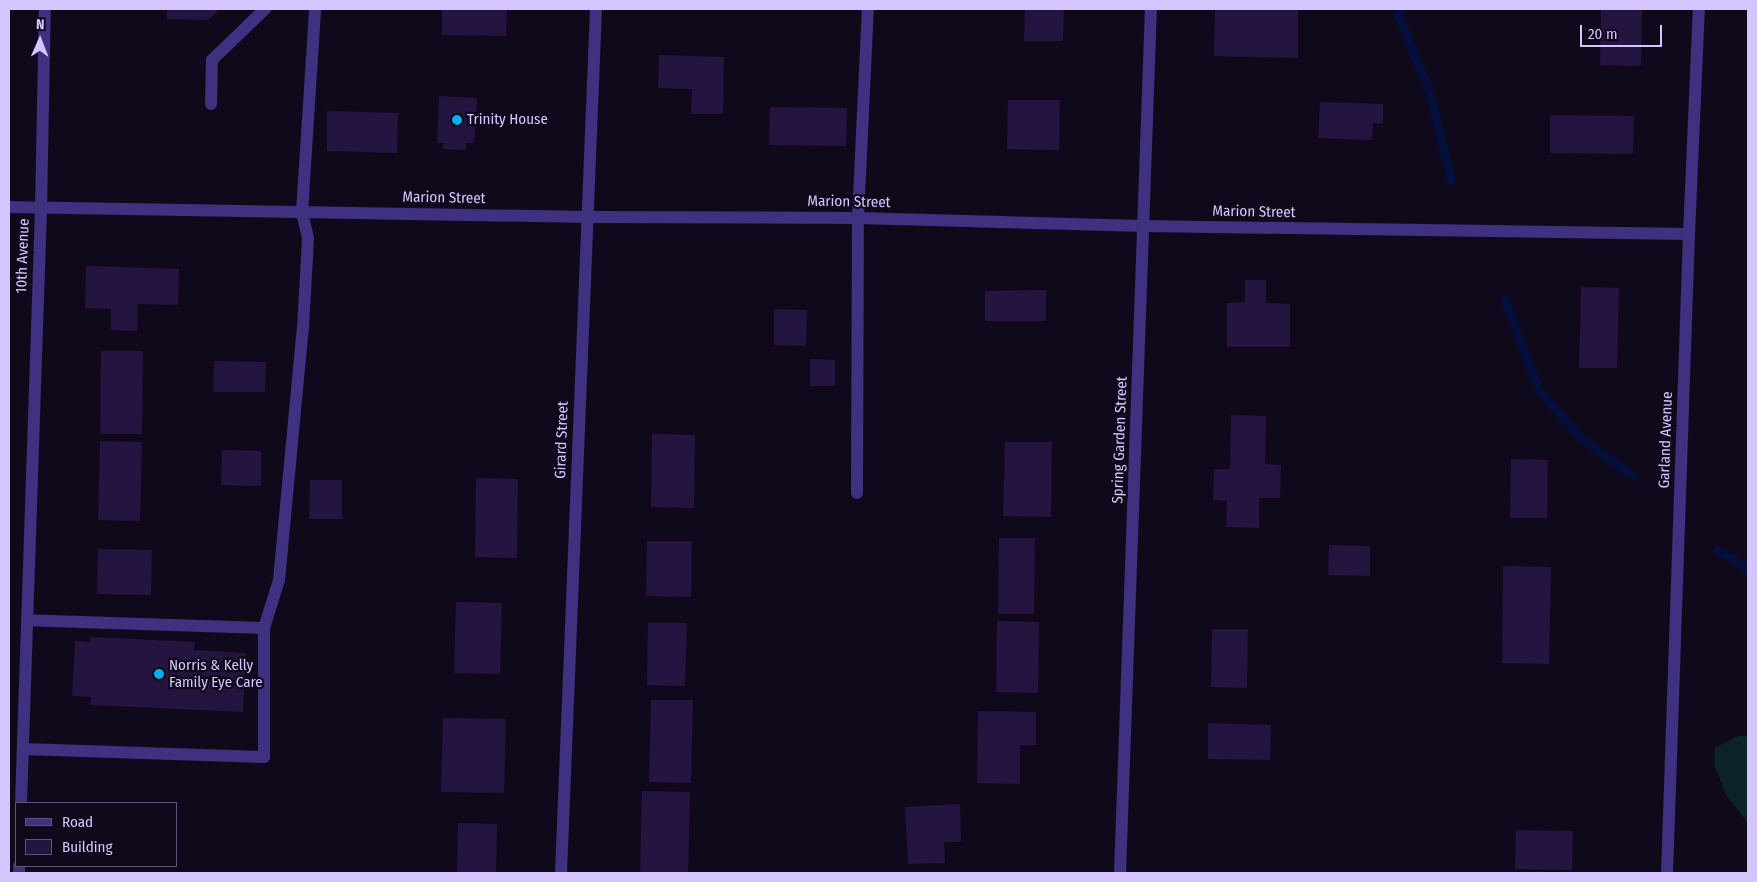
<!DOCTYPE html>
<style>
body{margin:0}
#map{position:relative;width:1757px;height:882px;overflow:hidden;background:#10091c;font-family:"Fira Sans Condensed",sans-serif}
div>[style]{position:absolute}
.green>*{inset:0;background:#0c2327}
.stream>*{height:9px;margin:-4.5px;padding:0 4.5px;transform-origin:4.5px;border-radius:4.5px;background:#040f3b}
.building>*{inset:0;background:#24143f}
.minor>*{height:12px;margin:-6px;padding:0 6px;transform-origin:6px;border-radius:6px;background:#403080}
.dots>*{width:14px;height:14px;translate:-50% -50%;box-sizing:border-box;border:2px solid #10091c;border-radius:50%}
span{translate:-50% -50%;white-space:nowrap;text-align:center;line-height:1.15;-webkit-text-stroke:4.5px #10091c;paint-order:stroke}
.poi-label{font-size:15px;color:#d5c5ff}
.left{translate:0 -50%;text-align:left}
.street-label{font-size:15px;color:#d5c5ff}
.frame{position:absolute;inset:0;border:10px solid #d5c5ff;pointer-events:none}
.legend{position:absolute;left:15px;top:802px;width:162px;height:65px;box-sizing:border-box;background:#10091c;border:1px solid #5f5477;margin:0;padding:6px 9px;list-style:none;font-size:15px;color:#d5c5ff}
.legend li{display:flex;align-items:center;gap:10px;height:25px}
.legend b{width:25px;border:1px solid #5f5477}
.north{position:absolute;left:15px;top:15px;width:50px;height:50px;-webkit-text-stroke:4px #10091c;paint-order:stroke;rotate:1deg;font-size:14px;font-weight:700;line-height:20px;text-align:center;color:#d5c5ff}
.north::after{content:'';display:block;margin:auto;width:18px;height:22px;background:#d5c5ff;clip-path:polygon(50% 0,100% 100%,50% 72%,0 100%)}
.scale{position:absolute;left:1580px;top:25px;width:82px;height:22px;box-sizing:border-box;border:2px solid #d5c5ff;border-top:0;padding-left:6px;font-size:15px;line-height:18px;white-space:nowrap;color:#d5c5ff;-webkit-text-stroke:4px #10091c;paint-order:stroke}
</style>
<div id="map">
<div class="green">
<div style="clip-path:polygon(1738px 736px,1748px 736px,1748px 823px,1726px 795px,1714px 764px,1715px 748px)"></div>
</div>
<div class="stream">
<div style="left:1401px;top:9px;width:7px;rotate:117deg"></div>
<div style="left:1398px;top:15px;width:85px;rotate:67.9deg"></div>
<div style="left:1430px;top:94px;width:89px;rotate:76.4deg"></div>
<div style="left:1504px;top:299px;width:97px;rotate:69deg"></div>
<div style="left:1539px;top:390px;width:64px;rotate:48.8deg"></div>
<div style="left:1581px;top:438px;width:64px;rotate:36.2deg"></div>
<div style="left:1718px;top:550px;width:36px;rotate:32deg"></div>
</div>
<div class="building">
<div style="clip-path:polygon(167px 9px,220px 9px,208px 20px,167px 19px)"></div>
<div style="clip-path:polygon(442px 9px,507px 9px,506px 36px,442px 35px)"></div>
<div style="clip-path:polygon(1025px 9px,1064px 9px,1063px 41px,1024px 41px)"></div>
<div style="clip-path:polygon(1215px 9px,1298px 9px,1298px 58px,1214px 56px)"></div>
<div style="clip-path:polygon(1601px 9px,1642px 9px,1641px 66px,1600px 65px)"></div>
<div style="clip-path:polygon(659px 55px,724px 57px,723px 114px,691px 114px,692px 89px,658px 88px)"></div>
<div style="clip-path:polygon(439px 96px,477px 98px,474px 143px,466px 143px,466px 150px,443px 149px,444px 143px,437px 143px)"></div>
<div style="clip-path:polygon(1008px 100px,1060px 100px,1059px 150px,1007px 149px)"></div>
<div style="clip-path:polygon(1320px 102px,1383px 104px,1383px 124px,1373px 123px,1372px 140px,1318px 138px)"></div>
<div style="clip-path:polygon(770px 107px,847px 108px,846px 146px,769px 145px)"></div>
<div style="clip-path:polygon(327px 111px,398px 113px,397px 153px,327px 151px)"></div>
<div style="clip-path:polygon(1550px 115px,1634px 116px,1633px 154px,1550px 153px)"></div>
<div style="clip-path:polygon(86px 266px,179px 269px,178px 305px,138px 304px,137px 331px,111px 330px,111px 309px,85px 308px)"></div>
<div style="clip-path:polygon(1245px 280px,1266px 280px,1266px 303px,1290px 304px,1290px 347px,1227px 347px,1227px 303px,1245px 302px)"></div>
<div style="clip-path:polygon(1581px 287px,1619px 288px,1617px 368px,1579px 368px)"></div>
<div style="clip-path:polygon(1046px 290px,1046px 321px,985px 321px,985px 291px)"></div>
<div style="clip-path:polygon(774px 309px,807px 310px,806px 346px,774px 345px)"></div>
<div style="clip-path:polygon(101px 351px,143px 351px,142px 434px,100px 434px)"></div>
<div style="clip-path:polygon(810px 359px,835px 360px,835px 386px,810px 386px)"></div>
<div style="clip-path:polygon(214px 361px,266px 362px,265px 392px,213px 392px)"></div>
<div style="clip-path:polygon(1231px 415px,1266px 416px,1265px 464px,1281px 465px,1280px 498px,1259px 498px,1259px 528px,1226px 527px,1227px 501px,1213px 500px,1214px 469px,1230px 469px)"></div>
<div style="clip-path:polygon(652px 434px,695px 435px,694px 508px,651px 507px)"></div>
<div style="clip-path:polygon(100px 441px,142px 442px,140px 521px,98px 520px)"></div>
<div style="clip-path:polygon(1005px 442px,1052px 442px,1051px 517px,1003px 516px)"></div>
<div style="clip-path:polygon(222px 450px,261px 451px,261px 486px,221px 485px)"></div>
<div style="clip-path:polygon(1511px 459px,1548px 460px,1547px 518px,1510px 518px)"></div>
<div style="clip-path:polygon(476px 478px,518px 479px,517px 558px,475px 557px)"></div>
<div style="clip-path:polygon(310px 480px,342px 480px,342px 519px,309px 519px)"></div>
<div style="clip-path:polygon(999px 538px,1035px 538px,1034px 614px,998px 614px)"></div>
<div style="clip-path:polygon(647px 541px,692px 541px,691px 597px,646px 596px)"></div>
<div style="clip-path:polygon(1329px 545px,1370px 546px,1370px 576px,1328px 575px)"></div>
<div style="clip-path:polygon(98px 549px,152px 550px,151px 595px,97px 594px)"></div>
<div style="clip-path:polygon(1503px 566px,1551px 567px,1549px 664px,1502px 663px)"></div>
<div style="clip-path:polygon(456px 602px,502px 603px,500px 674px,454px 673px)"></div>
<div style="clip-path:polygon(997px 621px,1039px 622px,1038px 693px,996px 692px)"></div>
<div style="clip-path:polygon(648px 623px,687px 623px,685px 686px,647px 685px)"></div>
<div style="clip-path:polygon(1212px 629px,1248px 629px,1247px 688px,1211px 687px)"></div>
<div style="clip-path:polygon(90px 637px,195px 642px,194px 650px,246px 653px,243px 712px,90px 705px,91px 697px,72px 696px,75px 641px,90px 642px)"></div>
<div style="clip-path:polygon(651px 700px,693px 700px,691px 783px,649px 782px)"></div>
<div style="clip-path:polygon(978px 711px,1036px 712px,1036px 745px,1020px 745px,1020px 784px,977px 783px)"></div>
<div style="clip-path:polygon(443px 718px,506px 719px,504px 793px,441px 792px)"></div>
<div style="clip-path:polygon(1208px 723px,1271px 725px,1270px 760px,1208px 759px)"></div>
<div style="clip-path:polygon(642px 791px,690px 792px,688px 873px,640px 873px)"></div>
<div style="clip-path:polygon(960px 804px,961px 842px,944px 842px,945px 863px,908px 864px,905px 807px)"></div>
<div style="clip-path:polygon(458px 823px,497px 824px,496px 873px,457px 873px)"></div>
<div style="clip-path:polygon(1516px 830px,1573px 831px,1572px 870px,1515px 869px)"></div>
</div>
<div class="minor">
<div style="left:211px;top:104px;width:44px;rotate:-88.7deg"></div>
<div style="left:212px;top:60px;width:74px;rotate:-43.9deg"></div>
<div style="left:9px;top:207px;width:579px;rotate:0.99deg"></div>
<div style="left:588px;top:217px;width:270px;rotate:0.2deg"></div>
<div style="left:858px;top:218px;width:286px;rotate:1.6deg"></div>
<div style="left:1144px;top:226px;width:545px;rotate:0.84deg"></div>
<div style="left:857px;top:493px;width:275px;rotate:-89.8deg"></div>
<div style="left:858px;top:218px;width:209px;rotate:-87.3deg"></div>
<div style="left:264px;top:628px;width:50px;rotate:-72.6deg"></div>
<div style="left:279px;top:580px;width:253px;rotate:-84.6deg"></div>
<div style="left:303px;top:328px;width:90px;rotate:-86.8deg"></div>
<div style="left:308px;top:238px;width:27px;rotate:-103deg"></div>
<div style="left:302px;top:212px;width:203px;rotate:-86.3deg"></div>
<div style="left:23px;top:749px;width:241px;rotate:1.9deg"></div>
<div style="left:264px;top:757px;width:129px;rotate:-90deg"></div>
<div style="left:264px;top:628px;width:237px;rotate:-178.1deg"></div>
<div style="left:21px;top:803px;width:594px;rotate:-88.07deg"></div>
<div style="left:41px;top:209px;width:200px;rotate:-88.9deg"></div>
<div style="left:19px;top:873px;width:7px;rotate:-90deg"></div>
<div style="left:561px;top:873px;width:865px;rotate:-87.68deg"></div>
<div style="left:1120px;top:873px;width:865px;rotate:-87.95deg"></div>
<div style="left:1667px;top:873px;width:639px;rotate:-88.03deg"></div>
<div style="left:1689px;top:234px;width:225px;rotate:-87.5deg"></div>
</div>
<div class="dots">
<div style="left:457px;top:120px;background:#00b0f0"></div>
<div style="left:159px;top:674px;background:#00b0f0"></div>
</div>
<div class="poi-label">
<span class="left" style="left:467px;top:120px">Trinity House</span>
<span class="left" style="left:169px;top:674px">Norris &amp; Kelly<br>Family Eye Care</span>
</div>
<div class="street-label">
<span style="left:444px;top:198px;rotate:1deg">Marion Street</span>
<span style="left:849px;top:202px;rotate:1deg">Marion Street</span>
<span style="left:1254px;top:212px;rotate:1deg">Marion Street</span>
<span style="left:23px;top:256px;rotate:-88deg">10th Avenue</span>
<span style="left:562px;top:440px;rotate:-88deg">Girard Street</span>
<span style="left:1120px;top:440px;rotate:-88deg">Spring Garden Street</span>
<span style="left:1666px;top:440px;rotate:-88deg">Garland Avenue</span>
</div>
<div class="frame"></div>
<ul class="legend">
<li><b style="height:6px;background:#403080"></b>Road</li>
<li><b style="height:14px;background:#24143f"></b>Building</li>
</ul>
<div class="north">N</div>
<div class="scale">20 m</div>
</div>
